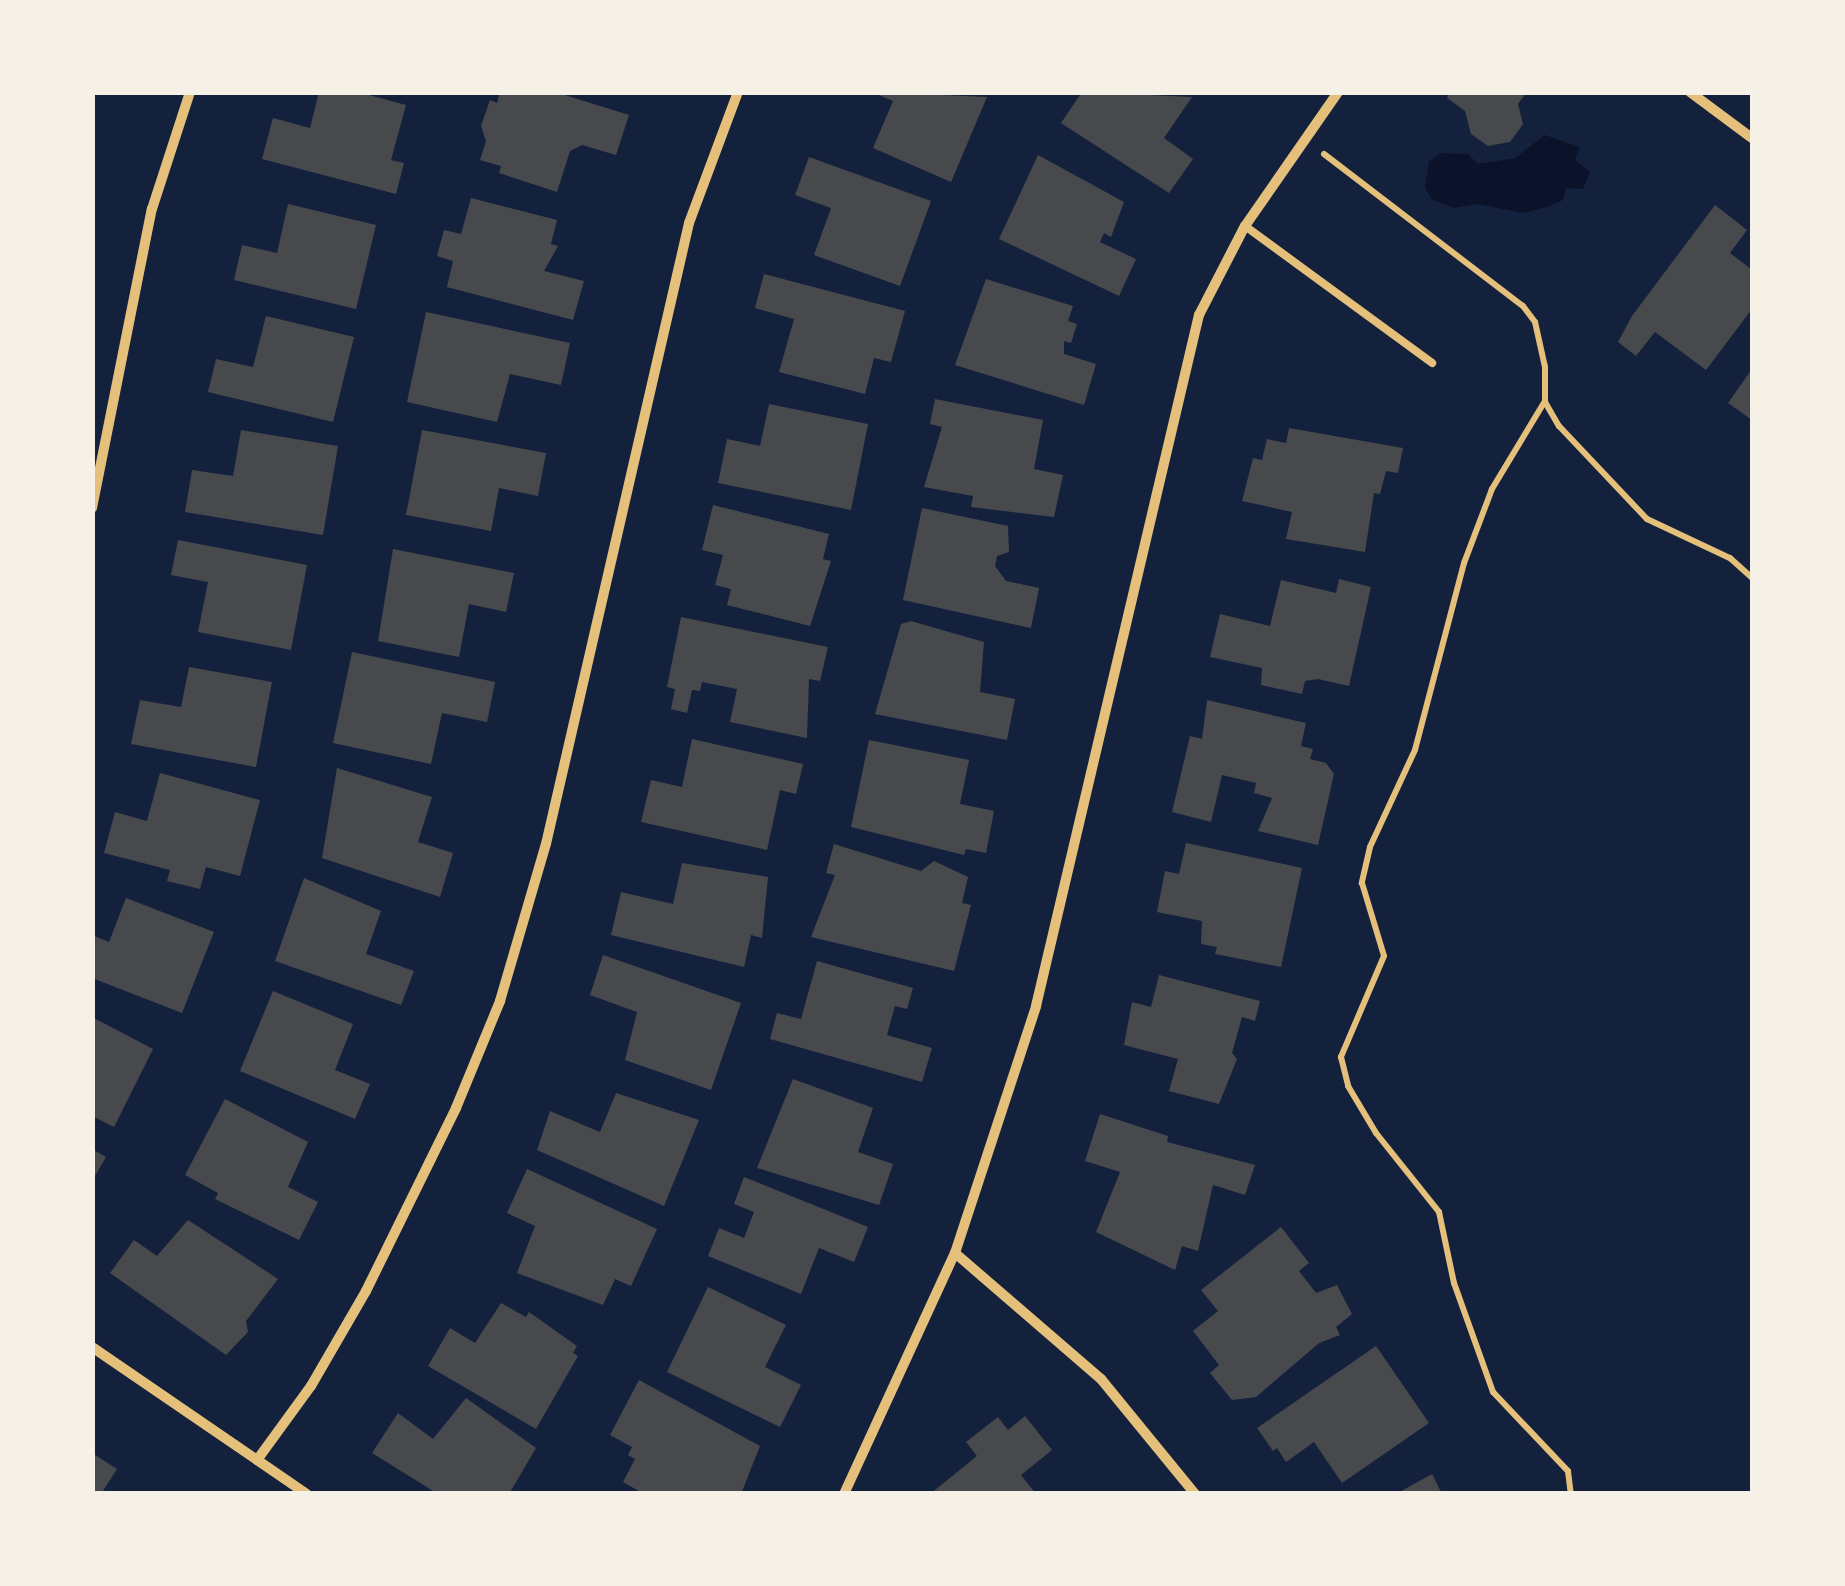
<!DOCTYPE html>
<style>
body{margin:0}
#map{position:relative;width:1845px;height:1586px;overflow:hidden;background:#14213d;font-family:"Zilla Slab",serif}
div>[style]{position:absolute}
.water>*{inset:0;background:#0b132b}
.building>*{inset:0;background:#48494c}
.path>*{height:6px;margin:-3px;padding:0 3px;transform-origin:3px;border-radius:3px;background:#e5c07b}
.service>*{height:8px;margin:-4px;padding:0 4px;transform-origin:4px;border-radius:4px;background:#e5c07b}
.minor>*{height:10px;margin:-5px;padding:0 5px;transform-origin:5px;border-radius:5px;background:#e5c07b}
span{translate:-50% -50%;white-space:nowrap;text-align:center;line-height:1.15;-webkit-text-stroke:10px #f6f1e7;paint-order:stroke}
.frame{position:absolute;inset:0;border:95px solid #f6f1e7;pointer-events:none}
</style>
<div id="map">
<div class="water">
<div style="clip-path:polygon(1545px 135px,1580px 147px,1575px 160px,1590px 172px,1583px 189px,1566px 188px,1563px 200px,1550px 206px,1523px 213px,1477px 204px,1454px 208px,1431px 199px,1425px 187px,1429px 161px,1441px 153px,1468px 154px,1478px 164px,1515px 158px)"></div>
</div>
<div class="building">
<div style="clip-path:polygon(319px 92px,358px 92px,406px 105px,391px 160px,404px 163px,396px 194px,262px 159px,273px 118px,310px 128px)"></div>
<div style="clip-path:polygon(500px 92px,555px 92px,629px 115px,616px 155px,582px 145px,570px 151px,557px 192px,499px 173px,501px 166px,480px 160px,486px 141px,481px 126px,490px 100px,497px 103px)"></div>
<div style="clip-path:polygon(872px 92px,987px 97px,951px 182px,873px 148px,893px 101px)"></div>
<div style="clip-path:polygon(1082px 92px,1192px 97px,1164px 138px,1193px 159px,1169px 193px,1061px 123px)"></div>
<div style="clip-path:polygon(1450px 92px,1527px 92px,1518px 104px,1523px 124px,1510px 142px,1488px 146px,1471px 134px,1465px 111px,1447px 98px)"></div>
<div style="clip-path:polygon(1038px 155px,1124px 202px,1111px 237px,1104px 233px,1100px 242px,1136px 259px,1119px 296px,999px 239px)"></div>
<div style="clip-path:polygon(809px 157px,931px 201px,900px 286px,814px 255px,831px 208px,795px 195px)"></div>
<div style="clip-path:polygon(471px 198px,557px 220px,551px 244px,558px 246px,544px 271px,584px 281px,573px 320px,447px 287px,453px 261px,437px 256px,444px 230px,461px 234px)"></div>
<div style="clip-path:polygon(288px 204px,376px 225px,356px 309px,234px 280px,242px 245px,277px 253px)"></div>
<div style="clip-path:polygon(1715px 205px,1747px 230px,1730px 253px,1752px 270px,1752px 309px,1706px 370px,1655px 332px,1636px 356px,1618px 342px,1632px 316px)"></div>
<div style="clip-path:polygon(764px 274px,905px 311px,891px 362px,874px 358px,865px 394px,779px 372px,794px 319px,755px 308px)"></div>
<div style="clip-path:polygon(986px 279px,1073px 306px,1068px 321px,1077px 324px,1071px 343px,1064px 341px,1064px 354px,1096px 364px,1084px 405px,955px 365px)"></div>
<div style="clip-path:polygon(426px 312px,570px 343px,561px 385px,510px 374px,497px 422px,407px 402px)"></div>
<div style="clip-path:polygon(266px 316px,354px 337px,333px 422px,208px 392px,216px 359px,253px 367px)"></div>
<div style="clip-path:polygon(1752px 369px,1752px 420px,1728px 403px)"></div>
<div style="clip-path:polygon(935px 399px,1043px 420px,1034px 469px,1063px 475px,1054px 517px,971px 507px,973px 496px,924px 487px,942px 427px,930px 424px)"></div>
<div style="clip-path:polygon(769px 404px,868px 424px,851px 510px,718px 483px,727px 439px,760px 446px)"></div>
<div style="clip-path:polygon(1289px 428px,1403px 448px,1398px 473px,1386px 471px,1380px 494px,1374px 493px,1365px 552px,1286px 539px,1292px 512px,1242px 501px,1253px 458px,1262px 460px,1267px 439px,1286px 443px)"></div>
<div style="clip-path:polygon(241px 430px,338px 446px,323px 535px,185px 512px,192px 470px,233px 476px)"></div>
<div style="clip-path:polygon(422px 430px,546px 453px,538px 496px,499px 488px,491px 531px,406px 515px)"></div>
<div style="clip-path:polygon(713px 505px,829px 534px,823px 559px,831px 561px,810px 626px,727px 605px,731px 589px,715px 585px,723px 555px,702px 550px)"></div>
<div style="clip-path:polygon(922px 508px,1008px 526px,1009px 552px,997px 556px,995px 566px,1006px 581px,1039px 588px,1031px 628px,903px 600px)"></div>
<div style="clip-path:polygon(178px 540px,307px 565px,291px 650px,198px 632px,208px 582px,171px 575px)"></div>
<div style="clip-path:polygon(393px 549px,514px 573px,506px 612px,469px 604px,459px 657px,378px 641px)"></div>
<div style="clip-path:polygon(1339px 579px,1371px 587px,1349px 686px,1318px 679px,1305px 681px,1302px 694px,1261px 685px,1262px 668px,1210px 657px,1220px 614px,1270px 626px,1281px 580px,1336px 593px)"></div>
<div style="clip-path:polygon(681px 617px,828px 647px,820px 681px,809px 679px,807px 738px,730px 722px,737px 689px,702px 682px,700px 691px,692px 690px,687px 713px,671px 709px,675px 689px,667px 687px)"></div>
<div style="clip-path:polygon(911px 621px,984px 642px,980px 692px,1015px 699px,1007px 740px,875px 714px,901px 624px)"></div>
<div style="clip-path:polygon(352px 652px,495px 682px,487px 722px,442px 713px,431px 764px,333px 743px)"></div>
<div style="clip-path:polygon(189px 667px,272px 682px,256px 767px,131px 744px,140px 700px,181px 707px)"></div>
<div style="clip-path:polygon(1207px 700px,1306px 723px,1301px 746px,1313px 749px,1310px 759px,1326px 763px,1334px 774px,1318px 845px,1258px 831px,1272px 798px,1254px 793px,1256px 783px,1222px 775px,1211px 822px,1172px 812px,1190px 736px,1202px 739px)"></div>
<div style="clip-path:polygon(692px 739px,803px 764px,796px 794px,780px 790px,767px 850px,641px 822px,651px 780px,682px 787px)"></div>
<div style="clip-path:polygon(869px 740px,969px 760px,960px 804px,994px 811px,986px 853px,966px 849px,964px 855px,851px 827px)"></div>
<div style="clip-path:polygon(337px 768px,432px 797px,418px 842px,453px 853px,440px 897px,322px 858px)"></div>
<div style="clip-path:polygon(160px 773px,260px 800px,240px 876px,206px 867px,200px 889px,167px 881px,170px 870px,104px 853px,115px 812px,147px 821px)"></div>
<div style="clip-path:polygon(1186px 843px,1302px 868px,1281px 967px,1215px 954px,1217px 947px,1201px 944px,1202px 921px,1157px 912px,1165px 871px,1179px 874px)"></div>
<div style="clip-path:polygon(834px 844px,921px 871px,934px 861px,968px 877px,962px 903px,971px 905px,954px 971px,811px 937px,835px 875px,826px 873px)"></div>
<div style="clip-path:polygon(682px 863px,768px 877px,762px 938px,751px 935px,744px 967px,611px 935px,621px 892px,673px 904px)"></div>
<div style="clip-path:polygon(304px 878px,381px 911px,366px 954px,414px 971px,401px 1005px,275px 961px)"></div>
<div style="clip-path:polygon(126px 898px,214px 932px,182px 1013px,92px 978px,92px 935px,109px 942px)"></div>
<div style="clip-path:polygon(603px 955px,741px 1003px,711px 1090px,625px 1060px,637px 1012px,590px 995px)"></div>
<div style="clip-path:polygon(817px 961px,913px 988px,907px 1009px,895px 1006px,887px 1035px,932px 1048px,922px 1082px,770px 1039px,777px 1013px,801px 1019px)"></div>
<div style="clip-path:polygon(1159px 975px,1260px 1001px,1255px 1021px,1242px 1017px,1232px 1053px,1237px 1059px,1219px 1104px,1169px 1091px,1178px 1059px,1124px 1045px,1132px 1002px,1151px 1007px)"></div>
<div style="clip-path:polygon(273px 991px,353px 1024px,335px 1070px,370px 1084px,355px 1119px,240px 1071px)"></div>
<div style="clip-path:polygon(92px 1017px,153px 1049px,114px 1127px,92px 1116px)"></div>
<div style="clip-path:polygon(793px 1079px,873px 1108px,858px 1152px,893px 1164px,879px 1205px,757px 1168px)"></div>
<div style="clip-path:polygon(616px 1093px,699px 1120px,664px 1206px,537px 1150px,550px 1111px,600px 1132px)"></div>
<div style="clip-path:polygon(225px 1099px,308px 1142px,288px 1187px,318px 1202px,299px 1240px,215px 1199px,218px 1193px,185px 1175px)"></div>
<div style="clip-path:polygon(1100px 1114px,1168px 1136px,1167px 1142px,1255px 1165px,1245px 1195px,1213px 1185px,1198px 1251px,1182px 1246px,1175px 1270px,1096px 1232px,1120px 1172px,1085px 1161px)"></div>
<div style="clip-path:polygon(92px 1149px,106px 1157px,92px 1181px)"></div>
<div style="clip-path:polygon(527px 1169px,657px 1229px,631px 1286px,615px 1279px,603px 1305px,517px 1273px,535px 1226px,507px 1213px)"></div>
<div style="clip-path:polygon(744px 1177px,868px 1227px,854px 1262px,819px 1248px,801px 1294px,708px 1256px,719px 1228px,744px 1238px,754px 1212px,734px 1204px)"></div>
<div style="clip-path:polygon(188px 1220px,278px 1279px,246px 1321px,248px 1332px,226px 1355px,110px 1273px,134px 1240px,157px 1256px)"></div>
<div style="clip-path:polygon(1281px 1227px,1309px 1263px,1299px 1271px,1316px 1293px,1337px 1285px,1352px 1314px,1336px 1327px,1340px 1335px,1319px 1343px,1256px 1397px,1232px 1400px,1210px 1373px,1219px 1365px,1193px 1331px,1218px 1311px,1201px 1290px)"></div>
<div style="clip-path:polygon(708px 1287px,786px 1325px,765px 1367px,801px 1385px,780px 1427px,667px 1372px)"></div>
<div style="clip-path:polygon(501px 1303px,526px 1317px,529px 1312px,577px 1346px,573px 1353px,578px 1356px,536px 1429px,428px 1366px,450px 1328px,475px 1343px)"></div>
<div style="clip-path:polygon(1376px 1346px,1429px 1423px,1342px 1483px,1314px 1442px,1286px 1462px,1277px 1448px,1273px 1451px,1257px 1428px)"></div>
<div style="clip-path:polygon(639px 1380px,760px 1446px,741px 1494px,644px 1494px,623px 1482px,635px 1459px,628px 1455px,632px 1447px,610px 1435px)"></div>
<div style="clip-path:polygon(466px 1398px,536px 1448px,509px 1494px,438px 1494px,372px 1453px,398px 1413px,433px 1439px)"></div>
<div style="clip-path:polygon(1025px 1416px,1052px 1450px,1021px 1475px,1036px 1494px,930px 1494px,977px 1456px,966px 1442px,998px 1417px,1008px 1430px)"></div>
<div style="clip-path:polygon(92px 1453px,117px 1469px,101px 1494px,92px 1494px)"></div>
<div style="clip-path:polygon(1432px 1474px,1442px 1494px,1396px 1494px)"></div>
</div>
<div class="path">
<div style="left:1324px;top:154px;width:250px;rotate:37.4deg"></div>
<div style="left:1523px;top:306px;width:20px;rotate:53deg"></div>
<div style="left:1535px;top:322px;width:46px;rotate:77.5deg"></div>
<div style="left:1545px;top:367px;width:34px;rotate:90deg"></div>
<div style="left:1545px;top:401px;width:103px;rotate:121.1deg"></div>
<div style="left:1492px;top:489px;width:79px;rotate:110.7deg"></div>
<div style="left:1464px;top:563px;width:193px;rotate:104.7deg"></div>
<div style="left:1415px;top:750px;width:107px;rotate:114.9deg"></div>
<div style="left:1370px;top:847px;width:37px;rotate:103deg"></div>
<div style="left:1362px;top:883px;width:76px;rotate:73.2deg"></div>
<div style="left:1384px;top:956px;width:110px;rotate:113.1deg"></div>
<div style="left:1341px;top:1057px;width:30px;rotate:76deg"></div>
<div style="left:1348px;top:1086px;width:55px;rotate:59.2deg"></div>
<div style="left:1376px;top:1133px;width:101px;rotate:51.4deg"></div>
<div style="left:1439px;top:1212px;width:73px;rotate:78.1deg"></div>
<div style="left:1454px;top:1283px;width:116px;rotate:70.3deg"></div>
<div style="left:1493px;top:1392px;width:109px;rotate:46.5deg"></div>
<div style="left:1568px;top:1471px;width:23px;rotate:83deg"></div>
<div style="left:1545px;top:402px;width:28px;rotate:60deg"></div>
<div style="left:1559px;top:426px;width:128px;rotate:46.6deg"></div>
<div style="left:1647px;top:519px;width:92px;rotate:25.2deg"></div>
<div style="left:1730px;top:558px;width:30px;rotate:42deg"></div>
</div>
<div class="service">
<div style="left:1245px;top:226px;width:232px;rotate:36.2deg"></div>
</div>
<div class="minor">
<div style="left:1690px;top:92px;width:77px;rotate:36.6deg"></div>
<div style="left:92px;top:508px;width:305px;rotate:-78.7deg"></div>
<div style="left:152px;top:209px;width:123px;rotate:-72deg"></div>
<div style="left:955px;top:1253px;width:193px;rotate:40.8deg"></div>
<div style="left:1101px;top:1379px;width:149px;rotate:50.7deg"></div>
<div style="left:92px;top:1347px;width:260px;rotate:34.4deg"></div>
<div style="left:257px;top:1460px;width:92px;rotate:-53.9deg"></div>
<div style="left:311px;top:1386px;width:110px;rotate:-59.9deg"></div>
<div style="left:366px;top:1291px;width:204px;rotate:-63.8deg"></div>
<div style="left:456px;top:1108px;width:116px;rotate:-67.6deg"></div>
<div style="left:500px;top:1001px;width:164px;rotate:-73.7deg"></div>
<div style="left:546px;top:844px;width:637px;rotate:-77.03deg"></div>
<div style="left:689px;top:223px;width:140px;rotate:-69.5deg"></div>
<div style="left:844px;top:1494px;width:265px;rotate:-65.3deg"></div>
<div style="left:955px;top:1253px;width:260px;rotate:-71.8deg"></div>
<div style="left:1036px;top:1006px;width:710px;rotate:-76.73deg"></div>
<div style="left:1199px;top:315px;width:100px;rotate:-62.7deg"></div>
<div style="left:1245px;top:226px;width:163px;rotate:-55.2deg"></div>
</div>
<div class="frame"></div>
</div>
